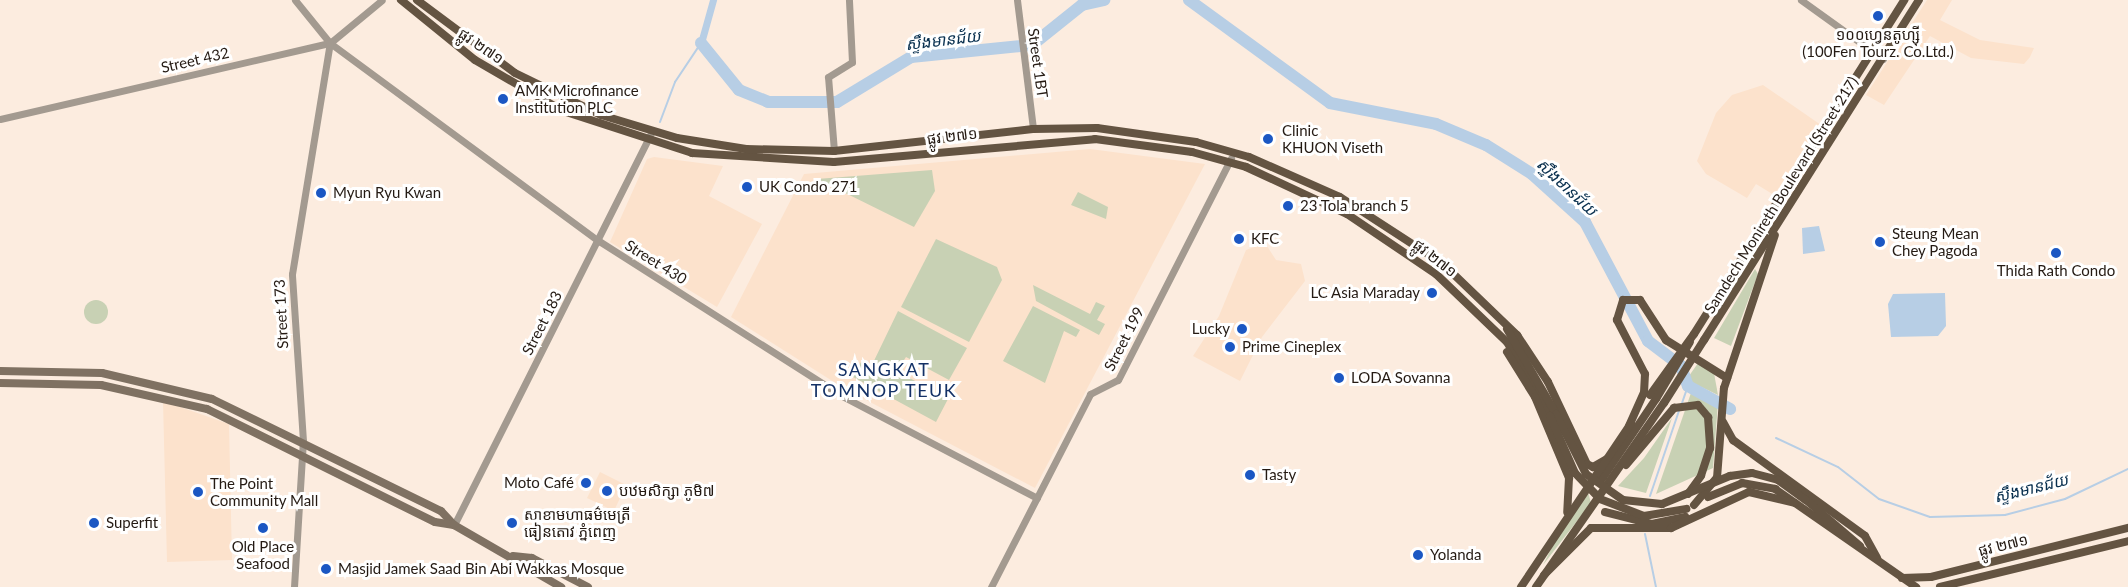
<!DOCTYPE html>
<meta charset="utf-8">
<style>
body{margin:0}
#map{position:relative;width:2128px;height:587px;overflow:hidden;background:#fcecdf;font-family:Lato,"Noto Sans Khmer",sans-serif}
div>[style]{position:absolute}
.built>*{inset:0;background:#fce2cc}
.green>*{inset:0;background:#c8d1b4}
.round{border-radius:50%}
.water>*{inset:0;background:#b7cee5}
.stream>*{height:2px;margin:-1px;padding:0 1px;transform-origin:1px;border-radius:1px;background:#b7cee5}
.canal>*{height:7px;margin:-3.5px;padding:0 3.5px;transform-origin:3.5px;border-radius:3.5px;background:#b7cee5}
.river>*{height:12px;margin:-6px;padding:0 6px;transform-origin:6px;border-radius:6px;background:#b7cee5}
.tertiary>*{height:7px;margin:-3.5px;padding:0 3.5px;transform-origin:3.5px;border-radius:3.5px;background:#a39a90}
.secondary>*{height:8px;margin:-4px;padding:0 4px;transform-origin:4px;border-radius:4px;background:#7f7162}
.primary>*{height:8px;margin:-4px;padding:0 4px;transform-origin:4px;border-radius:4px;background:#645442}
.primary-bridge>*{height:8px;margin:-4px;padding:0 4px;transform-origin:4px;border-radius:4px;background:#645442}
.dots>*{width:16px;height:16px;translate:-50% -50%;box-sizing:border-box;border:3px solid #fff;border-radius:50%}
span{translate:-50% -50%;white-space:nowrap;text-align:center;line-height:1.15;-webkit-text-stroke:6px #fff;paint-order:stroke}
.poi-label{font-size:15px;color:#241a13}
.left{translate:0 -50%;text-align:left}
.right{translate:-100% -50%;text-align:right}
.street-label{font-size:15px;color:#241a13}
.water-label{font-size:16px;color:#082f4e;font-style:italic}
.quarter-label{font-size:18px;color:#143166;letter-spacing:1.5px}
</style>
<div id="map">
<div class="built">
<div style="clip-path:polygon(1927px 0,1952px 0,1940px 20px,1980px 40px,2034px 48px,2030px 57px,2024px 64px,1971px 58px,1930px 36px,1884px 105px,1866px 95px)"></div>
<div style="clip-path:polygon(1763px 85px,1821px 125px,1774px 195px,1756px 184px,1747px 198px,1706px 174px,1697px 161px,1716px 113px,1732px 95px)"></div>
<div style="clip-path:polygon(1090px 149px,1205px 164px,1035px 488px,845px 389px,731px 317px,804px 174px)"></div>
<div style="clip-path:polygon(654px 157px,723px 166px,709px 196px,762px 224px,717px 307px,610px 242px,647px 159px)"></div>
<div style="clip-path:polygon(1265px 243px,1276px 260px,1301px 264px,1305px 281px,1262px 337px,1240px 381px,1193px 356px,1219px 316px,1246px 250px)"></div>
<div style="clip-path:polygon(163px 401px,229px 424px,232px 560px,167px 562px)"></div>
<div style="clip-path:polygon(600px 472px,626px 485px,614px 511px,587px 498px)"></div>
</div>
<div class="green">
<div style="clip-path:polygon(932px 170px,935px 191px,914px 227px,817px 179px)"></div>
<div style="clip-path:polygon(1078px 192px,1108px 207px,1106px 219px,1071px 205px)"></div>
<div style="clip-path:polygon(936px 239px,997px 267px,1002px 280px,969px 342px,901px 307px)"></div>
<div style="clip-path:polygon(1755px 269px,1758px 274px,1731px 346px,1714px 338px)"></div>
<div style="clip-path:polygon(1033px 285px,1090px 314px,1096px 302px,1105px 306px,1097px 320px,1105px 324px,1099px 335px,1036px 301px)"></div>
<div class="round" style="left:84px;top:300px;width:24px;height:24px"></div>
<div style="clip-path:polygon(1033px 306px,1080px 330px,1076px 337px,1064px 331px,1045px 383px,1003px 361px)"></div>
<div style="clip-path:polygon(898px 311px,967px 348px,949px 380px,906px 357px,897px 371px,948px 399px,936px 422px,853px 377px,861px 362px,871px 367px)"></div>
<div style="clip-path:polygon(1698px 363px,1714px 373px,1718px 395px,1691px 382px,1689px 376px)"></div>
<div style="clip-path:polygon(1692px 390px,1718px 403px,1713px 468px,1656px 494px)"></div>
<div style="clip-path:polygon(1672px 418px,1646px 493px,1618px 486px,1644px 458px)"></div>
<div style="clip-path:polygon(1588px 492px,1591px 503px,1543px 565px,1556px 539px)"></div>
</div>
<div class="water">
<div style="clip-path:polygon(1819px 226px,1825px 251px,1803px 254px,1802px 228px)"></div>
<div style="clip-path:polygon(1945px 293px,1946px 326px,1938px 336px,1891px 337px,1888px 304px,1893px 294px)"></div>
</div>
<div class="stream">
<div style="left:660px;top:122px;width:43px;rotate:-69.4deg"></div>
<div style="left:675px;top:82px;width:47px;rotate:-56.3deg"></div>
<div style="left:1681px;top:406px;width:21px;rotate:-71deg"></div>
<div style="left:1776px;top:438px;width:68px;rotate:25.1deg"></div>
<div style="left:1838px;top:467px;width:52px;rotate:38deg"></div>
<div style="left:1879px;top:499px;width:54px;rotate:19.4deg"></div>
<div style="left:1930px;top:517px;width:75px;rotate:-1.5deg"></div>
<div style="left:2005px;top:515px;width:62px;rotate:-14.9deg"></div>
<div style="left:2065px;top:499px;width:70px;rotate:-25.5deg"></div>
<div style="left:1650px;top:496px;width:90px;rotate:-71.2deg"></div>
<div style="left:1645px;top:534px;width:54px;rotate:78.3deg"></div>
</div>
<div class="canal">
<div style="left:701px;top:43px;width:45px;rotate:-74.4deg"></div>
</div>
<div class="river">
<div style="left:1189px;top:0;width:175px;rotate:36.1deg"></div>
<div style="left:1330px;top:103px;width:108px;rotate:11.2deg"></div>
<div style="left:1436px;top:124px;width:54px;rotate:22.8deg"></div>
<div style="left:1486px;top:145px;width:54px;rotate:32.2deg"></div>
<div style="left:1532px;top:174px;width:72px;rotate:42.2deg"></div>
<div style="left:1585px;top:222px;width:135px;rotate:62.1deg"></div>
<div style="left:1648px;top:341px;width:41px;rotate:37.1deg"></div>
<div style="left:1681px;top:366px;width:21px;rotate:71deg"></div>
<div style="left:1688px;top:386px;width:48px;rotate:28.7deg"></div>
<div style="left:701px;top:43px;width:60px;rotate:51deg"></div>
<div style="left:739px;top:90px;width:31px;rotate:22deg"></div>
<div style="left:768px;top:102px;width:69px"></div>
<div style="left:837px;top:102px;width:87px;rotate:-31.3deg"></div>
<div style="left:911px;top:57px;width:122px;rotate:-5.7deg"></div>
<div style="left:1032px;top:45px;width:64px;rotate:-38.7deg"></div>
<div style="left:1082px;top:5px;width:23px;rotate:-13deg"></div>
</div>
<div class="tertiary">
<div style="left:295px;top:0;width:55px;rotate:50.9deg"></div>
<div style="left:330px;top:43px;width:334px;rotate:36.4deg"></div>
<div style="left:599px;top:241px;width:288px;rotate:32.5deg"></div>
<div style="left:842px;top:396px;width:220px;rotate:27.6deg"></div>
<div style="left:1017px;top:0;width:130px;rotate:82.9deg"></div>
<div style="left:1801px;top:0;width:101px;rotate:35.7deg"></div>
<div style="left:0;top:119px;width:339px;rotate:-13deg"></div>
<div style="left:330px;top:43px;width:67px;rotate:-39.6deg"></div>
<div style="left:834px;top:151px;width:74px;rotate:-94.6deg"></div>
<div style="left:828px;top:77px;width:28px;rotate:-32deg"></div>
<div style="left:852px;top:62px;width:62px;rotate:-92.8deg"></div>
<div style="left:454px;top:525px;width:440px;rotate:-63.3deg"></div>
<div style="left:294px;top:587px;width:146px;rotate:-86.5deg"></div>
<div style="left:303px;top:441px;width:167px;rotate:-93.8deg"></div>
<div style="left:292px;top:274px;width:234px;rotate:-80.7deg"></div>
<div style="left:991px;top:587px;width:217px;rotate:-62.8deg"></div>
<div style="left:1090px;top:394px;width:31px;rotate:-27deg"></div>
<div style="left:1118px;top:380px;width:249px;rotate:-63deg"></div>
</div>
<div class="secondary">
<div style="left:0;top:371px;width:102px;rotate:1.1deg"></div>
<div style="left:102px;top:373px;width:113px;rotate:13.3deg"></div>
<div style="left:212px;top:399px;width:255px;rotate:26.1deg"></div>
<div style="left:441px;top:511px;width:19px;rotate:47deg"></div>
<div style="left:0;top:383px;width:101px;rotate:1.1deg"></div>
<div style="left:101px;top:385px;width:109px;rotate:12.8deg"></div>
<div style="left:207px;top:409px;width:254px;rotate:26.4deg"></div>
<div style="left:435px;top:522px;width:19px;rotate:9deg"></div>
<div style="left:454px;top:525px;width:124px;rotate:30.1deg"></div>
<div style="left:513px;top:556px;width:19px;rotate:6deg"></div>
<div style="left:532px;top:558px;width:63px;rotate:27.4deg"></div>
</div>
<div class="primary">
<div style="left:401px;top:0;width:95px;rotate:39deg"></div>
<div style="left:475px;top:60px;width:102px;rotate:30.1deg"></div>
<div style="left:563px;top:111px;width:136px;rotate:18deg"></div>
<div style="left:692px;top:153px;width:142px;rotate:3.6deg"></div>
<div style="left:834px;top:162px;width:262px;rotate:-5deg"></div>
<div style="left:1095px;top:139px;width:98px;rotate:7.6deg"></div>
<div style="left:1192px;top:152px;width:56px;rotate:15.5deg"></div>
<div style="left:1246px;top:167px;width:111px;rotate:25deg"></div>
<div style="left:1347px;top:214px;width:107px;rotate:34deg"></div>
<div style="left:1436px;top:274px;width:98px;rotate:43.8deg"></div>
<div style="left:1507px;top:342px;width:86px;rotate:59.8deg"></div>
<div style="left:417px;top:0;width:122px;rotate:36.7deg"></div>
<div style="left:515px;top:73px;width:96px;rotate:26deg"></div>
<div style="left:601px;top:115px;width:79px;rotate:16.8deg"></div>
<div style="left:677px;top:138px;width:70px;rotate:9.1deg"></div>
<div style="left:746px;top:149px;width:88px;rotate:1.3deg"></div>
<div style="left:834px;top:151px;width:200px;rotate:-6.3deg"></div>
<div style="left:1033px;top:129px;width:64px;rotate:-0.9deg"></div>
<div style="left:1097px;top:128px;width:100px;rotate:8deg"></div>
<div style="left:1196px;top:142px;width:55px;rotate:15.8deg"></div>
<div style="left:1249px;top:157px;width:99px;rotate:23.7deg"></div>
<div style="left:1340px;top:197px;width:123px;rotate:33deg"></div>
<div style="left:1443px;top:264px;width:103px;rotate:43.8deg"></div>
<div style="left:1517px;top:335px;width:56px;rotate:56.6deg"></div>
<div style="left:1548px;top:382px;width:91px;rotate:64.6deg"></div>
<div style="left:1587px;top:464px;width:7px;rotate:27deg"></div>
<div style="left:1593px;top:467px;width:16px;rotate:-30deg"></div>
<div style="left:1507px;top:329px;width:98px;rotate:60deg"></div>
<div style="left:1694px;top:334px;width:395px;rotate:-57.8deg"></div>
<div style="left:1704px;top:340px;width:402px;rotate:-57.7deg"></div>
<div style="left:1507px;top:352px;width:53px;rotate:58.1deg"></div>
<div style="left:1535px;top:397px;width:88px;rotate:67.2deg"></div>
<div style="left:1569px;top:478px;width:34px;rotate:93deg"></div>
<div style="left:1723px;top:422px;width:21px;rotate:61deg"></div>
<div style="left:1733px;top:440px;width:163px;rotate:36deg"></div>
<div style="left:1865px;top:536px;width:25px;rotate:61deg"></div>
<div style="left:1629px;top:426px;width:36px;rotate:-66deg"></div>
<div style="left:1644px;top:393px;width:19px;rotate:-87deg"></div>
<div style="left:1645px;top:374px;width:61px;rotate:-117.4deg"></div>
<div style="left:1617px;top:320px;width:21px;rotate:-73deg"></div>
<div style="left:1623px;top:300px;width:17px"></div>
<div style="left:1640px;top:300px;width:48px;rotate:57deg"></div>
<div style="left:1666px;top:340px;width:72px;rotate:31.9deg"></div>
<div style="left:1626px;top:465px;width:75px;rotate:-49.9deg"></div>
<div style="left:1674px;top:408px;width:24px;rotate:-7deg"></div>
<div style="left:1698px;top:405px;width:16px;rotate:50deg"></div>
<div style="left:1708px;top:417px;width:31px;rotate:86deg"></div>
<div style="left:1710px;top:448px;width:29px;rotate:108deg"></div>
<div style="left:1701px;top:476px;width:22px;rotate:126deg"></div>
<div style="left:1602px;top:479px;width:97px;rotate:-56deg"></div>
<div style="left:1708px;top:497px;width:37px;rotate:-22deg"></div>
<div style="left:1742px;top:483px;width:34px;rotate:10deg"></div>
<div style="left:1775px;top:489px;width:172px;rotate:34.8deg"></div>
<div style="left:1806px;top:500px;width:71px;rotate:40.4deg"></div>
<div style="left:1694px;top:505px;width:35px;rotate:-50deg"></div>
<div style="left:1717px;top:478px;width:90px;rotate:-85.6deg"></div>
<div style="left:1724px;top:388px;width:161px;rotate:-71.6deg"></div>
<div style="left:1605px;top:512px;width:49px;rotate:14.3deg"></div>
<div style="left:1652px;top:524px;width:34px;rotate:-12deg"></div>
<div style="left:1544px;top:575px;width:66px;rotate:-45deg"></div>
<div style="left:1591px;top:528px;width:80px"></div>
<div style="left:1671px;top:528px;width:86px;rotate:-24.8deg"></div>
<div style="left:1749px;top:492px;width:47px;rotate:13.4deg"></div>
<div style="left:1902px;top:578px;width:29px;rotate:-2deg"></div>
<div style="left:1931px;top:577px;width:203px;rotate:-14deg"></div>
<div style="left:1521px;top:587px;width:197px;rotate:-56.1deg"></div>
<div style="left:1536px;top:587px;width:224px;rotate:-55.2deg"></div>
<div style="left:1940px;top:587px;width:194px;rotate:-13.7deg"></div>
</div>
<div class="primary-bridge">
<div style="left:1650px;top:395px;width:75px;rotate:-54.2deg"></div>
<div style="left:1656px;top:399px;width:66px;rotate:-59.2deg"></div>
<div style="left:1664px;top:403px;width:75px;rotate:-57.6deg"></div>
<div style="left:1556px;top:414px;width:67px;rotate:63.4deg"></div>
<div style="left:1586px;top:474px;width:45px;rotate:35.1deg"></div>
<div style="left:1623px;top:500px;width:39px;rotate:6deg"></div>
<div style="left:1662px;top:504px;width:74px;rotate:-22.4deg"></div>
<div style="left:1730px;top:476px;width:22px;rotate:-8deg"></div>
<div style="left:1752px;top:473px;width:27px;rotate:15deg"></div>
<div style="left:1778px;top:480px;width:34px;rotate:36deg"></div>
<div style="left:1550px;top:416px;width:62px;rotate:66.3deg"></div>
<div style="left:1575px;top:473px;width:36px;rotate:46deg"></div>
<div style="left:1600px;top:499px;width:47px;rotate:21.1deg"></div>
<div style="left:1644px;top:516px;width:43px;rotate:-9.5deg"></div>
</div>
<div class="dots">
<div style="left:1878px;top:16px;background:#1b57c3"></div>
<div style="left:503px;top:99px;background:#1b57c3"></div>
<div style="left:1268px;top:139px;background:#1b57c3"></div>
<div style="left:747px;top:187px;background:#1b57c3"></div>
<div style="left:321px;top:193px;background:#1b57c3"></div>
<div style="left:1288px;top:206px;background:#1b57c3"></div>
<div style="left:1239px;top:239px;background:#1b57c3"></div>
<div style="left:1880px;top:242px;background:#1b57c3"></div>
<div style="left:2056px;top:253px;background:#1b57c3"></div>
<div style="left:1432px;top:293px;background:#1b57c3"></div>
<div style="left:1242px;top:329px;background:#1b57c3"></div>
<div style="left:1230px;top:347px;background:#1b57c3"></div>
<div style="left:1339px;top:378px;background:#1b57c3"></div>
<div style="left:1250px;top:475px;background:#1b57c3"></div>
<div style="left:586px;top:483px;background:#1b57c3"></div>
<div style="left:607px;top:491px;background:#1b57c3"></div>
<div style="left:198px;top:492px;background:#1b57c3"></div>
<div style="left:94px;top:523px;background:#1b57c3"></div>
<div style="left:512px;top:523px;background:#1b57c3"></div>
<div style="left:263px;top:528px;background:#1b57c3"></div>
<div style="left:1418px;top:555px;background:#1b57c3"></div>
<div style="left:326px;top:569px;background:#1b57c3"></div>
</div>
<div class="poi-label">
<span style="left:1878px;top:43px">១០០ហ្វេនតូហ្ស៊ី<br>(100Fen Tourz. Co.Ltd.)</span>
<span class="left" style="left:515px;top:99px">AMK Microfinance<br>Institution PLC</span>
<span class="left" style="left:1282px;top:139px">Clinic<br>KHUON Viseth</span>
<span class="left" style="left:759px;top:187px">UK Condo 271</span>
<span class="left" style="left:333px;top:193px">Myun Ryu Kwan</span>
<span class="left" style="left:1300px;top:206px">23 Tola branch 5</span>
<span class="left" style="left:1892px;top:242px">Steung Mean<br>Chey Pagoda</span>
<span class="left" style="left:1251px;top:239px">KFC</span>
<span style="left:2056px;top:271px">Thida Rath Condo</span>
<span class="right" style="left:1420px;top:293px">LC Asia Maraday</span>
<span class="right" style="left:1230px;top:329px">Lucky</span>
<span class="left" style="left:1242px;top:347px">Prime Cineplex</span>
<span class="left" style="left:1351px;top:378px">LODA Sovanna</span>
<span class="left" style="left:1262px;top:475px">Tasty</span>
<span class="left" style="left:210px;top:492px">The Point<br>Community Mall</span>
<span class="right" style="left:574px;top:483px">Moto Café</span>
<span class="left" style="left:619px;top:491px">បឋមសិក្សា ភូមិ៧</span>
<span class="left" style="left:524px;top:523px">សាខាមហាធម៌មេត្រី<br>ធៀនតោវ ភ្នំពេញ</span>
<span class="left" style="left:106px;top:523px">Superfit</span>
<span style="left:263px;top:555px">Old Place<br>Seafood</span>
<span class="left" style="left:1430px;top:555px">Yolanda</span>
<span class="left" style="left:338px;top:569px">Masjid Jamek Saad Bin Abi Wakkas Mosque</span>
</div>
<div class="street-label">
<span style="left:481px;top:46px;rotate:34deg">ផ្លូវ ២៧១</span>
<span style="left:195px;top:60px;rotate:-13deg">Street 432</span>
<span style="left:1038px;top:63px;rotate:82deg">Street 1BT</span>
<span style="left:952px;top:136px;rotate:-7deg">ផ្លូវ ២៧១</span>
<span style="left:1781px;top:195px;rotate:-58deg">Samdech Monireth Boulevard (Street 217)</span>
<span style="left:1435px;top:258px;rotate:38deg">ផ្លូវ ២៧១</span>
<span style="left:656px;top:262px;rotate:32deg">Street 430</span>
<span style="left:281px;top:314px;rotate:-93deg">Street 173</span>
<span style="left:542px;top:323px;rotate:-63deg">Street 183</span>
<span style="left:1124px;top:339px;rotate:-63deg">Street 199</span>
<span style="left:2003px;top:545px;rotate:-14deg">ផ្លូវ ២៧១</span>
</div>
<div class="water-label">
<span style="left:943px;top:40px;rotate:-7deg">ស្ទឹងមានជ័យ</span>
<span style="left:1567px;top:187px;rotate:43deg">ស្ទឹងមានជ័យ</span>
<span style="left:2031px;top:488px;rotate:-14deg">ស្ទឹងមានជ័យ</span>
</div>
<div class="quarter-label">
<span style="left:884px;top:380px">SANGKAT<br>TOMNOP TEUK</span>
</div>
</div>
